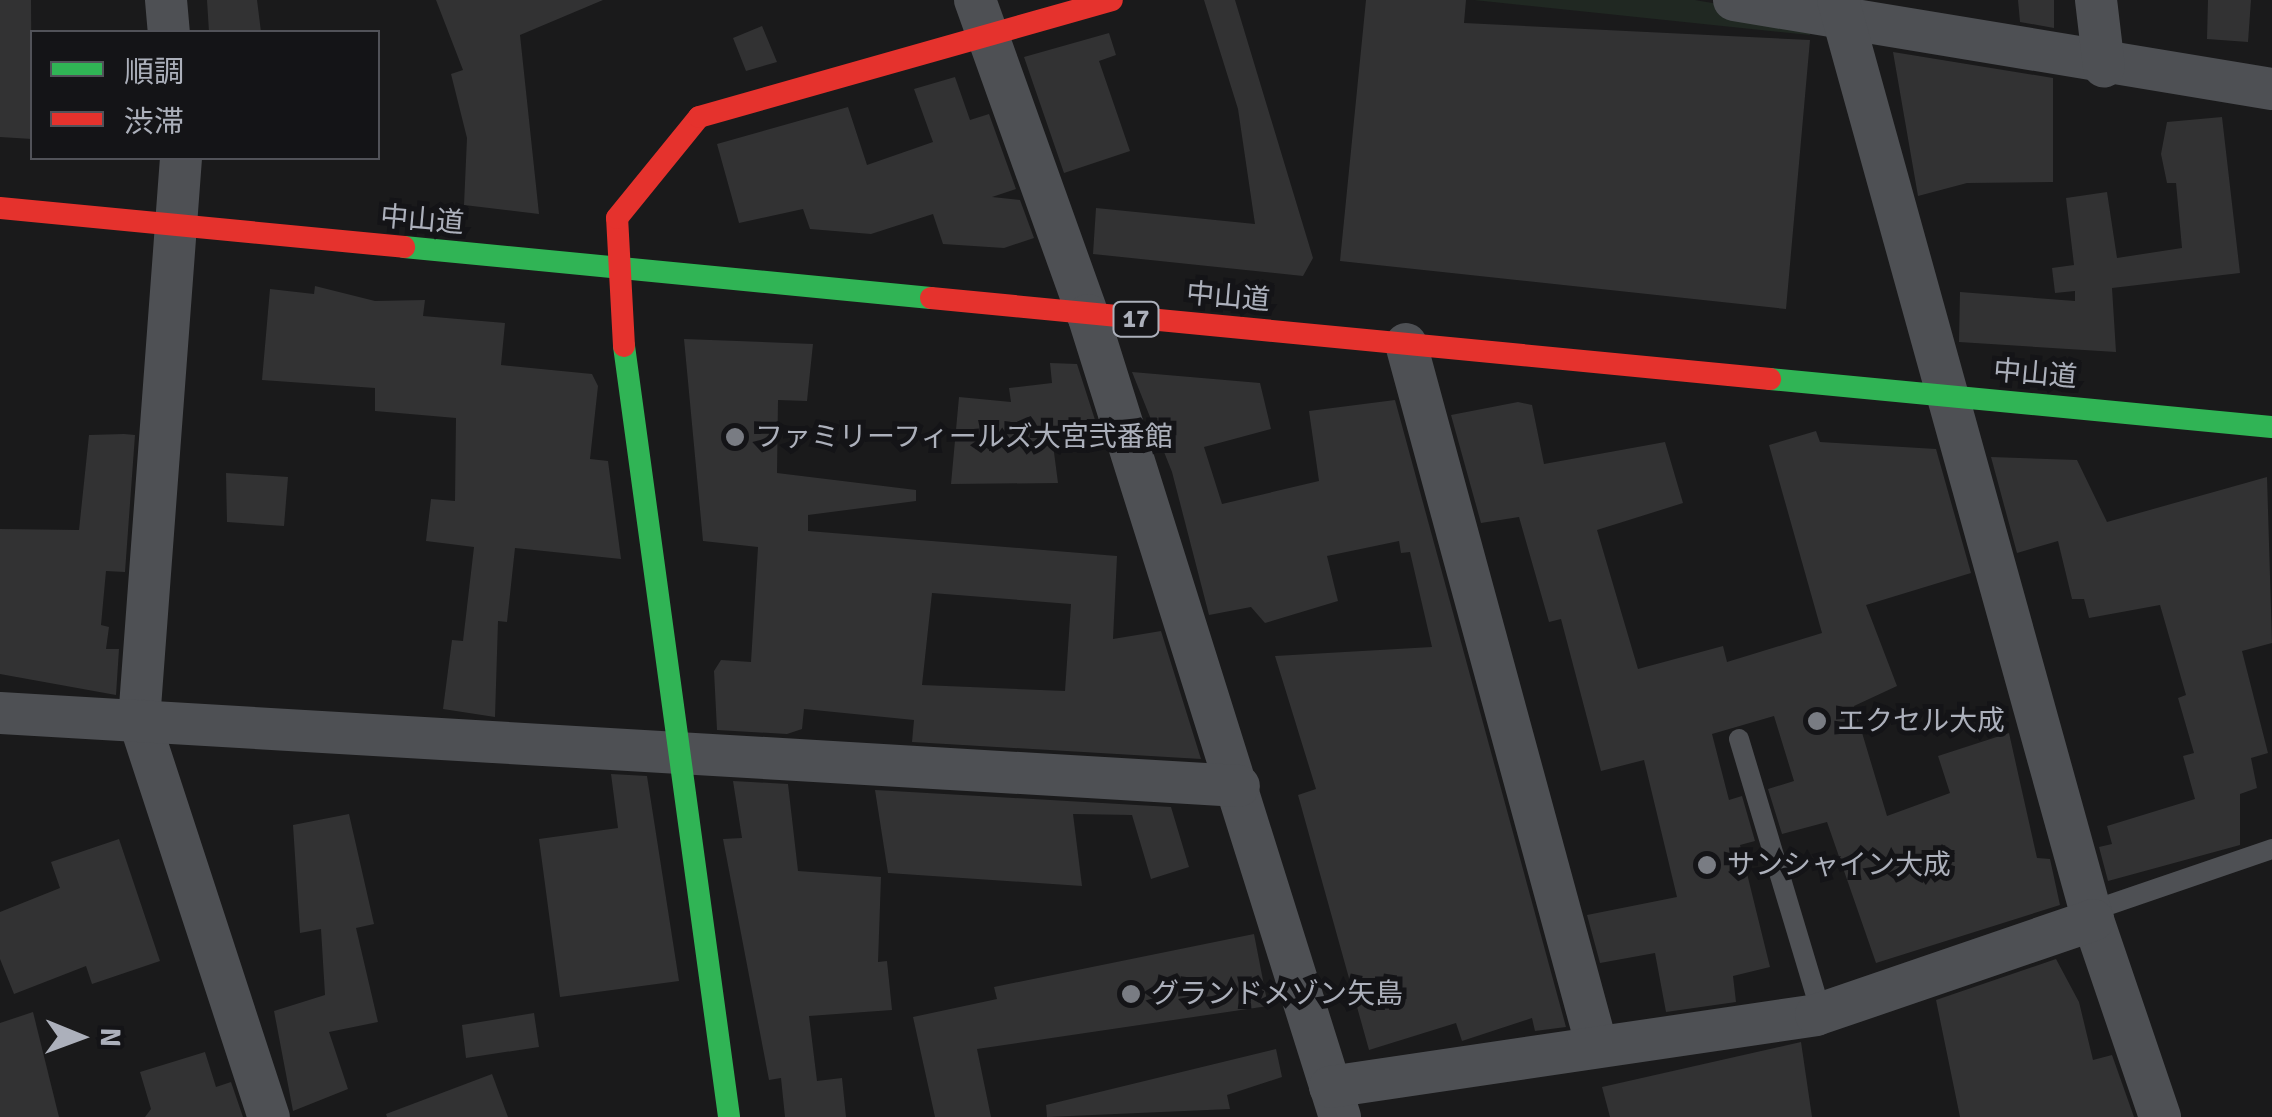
<!DOCTYPE html>
<meta charset="utf-8">
<style>
body{margin:0}
#map{position:relative;width:2272px;height:1117px;overflow:hidden;background:#1a1a1b;font-family:Signika,"Noto Sans JP",sans-serif}
div>[style]{position:absolute}
.green>*{inset:0;background:#202822}
.building>*{inset:0;background:#323233}
.lane>*{height:20px;margin:-10px;padding:0 10px;transform-origin:10px;border-radius:10px;background:#4e5054}
.street>*{height:42px;margin:-21px;padding:0 21px;transform-origin:21px;border-radius:21px;background:#4e5054}
.fast>*{height:22px;margin:-11px;padding:0 11px;transform-origin:11px;border-radius:11px;background:#30b455}
.jam>*{height:22px;margin:-11px;padding:0 11px;transform-origin:11px;border-radius:11px;background:#e5322d}
.dots>*{width:28px;height:28px;translate:-50% -50%;box-sizing:border-box;border:5px solid #141417;border-radius:50%}
span{translate:-50% -50%;white-space:nowrap;text-align:center;line-height:1.15;-webkit-text-stroke:10px #141417;paint-order:stroke}
.shield-label span{padding:2px 8px;background:#141417;border:2px solid;border-radius:8px;-webkit-text-stroke-width:0}
.shield-label{font-size:25px;color:#acb0bb;font-weight:700}
.street-label{font-size:28px;color:#acb0bb}
.poi-label{font-size:28px;color:#acb0bb}
.left{translate:0 -50%;text-align:left}
.legend{position:absolute;left:30px;top:30px;width:350px;height:130px;box-sizing:border-box;background:#141417;border:2px solid #515259;margin:0;padding:12px 18px;list-style:none;font-size:30px;color:#acb0bb}
.legend li{display:flex;align-items:center;gap:20px;height:50px}
.legend b{width:50px;border:2px solid #515259}
.north{position:absolute;left:30px;top:987px;width:100px;height:100px;-webkit-text-stroke:8px #141417;paint-order:stroke;rotate:91deg;font-size:28px;font-weight:700;line-height:40px;text-align:center;color:#acb0bb}
.north::after{content:'';display:block;margin:auto;width:35px;height:45px;background:#acb0bb;clip-path:polygon(50% 0,100% 100%,50% 72%,0 100%)}
</style>
<div id="map">
<div class="green">
<div style="clip-path:polygon(1474px 0,1695px 0,1811px 20px,1810px 35px)"></div>
</div>
<div class="building">
<div style="clip-path:polygon(0 0,31px 0,32px 139px,0 137px)"></div>
<div style="clip-path:polygon(207px 0,257px 0,261px 32px,209px 32px)"></div>
<div style="clip-path:polygon(436px 0,603px 0,520px 35px,539px 214px,464px 205px,467px 138px,451px 74px,463px 70px)"></div>
<div style="clip-path:polygon(1204px 0,1235px 0,1313px 258px,1303px 276px,1093px 254px,1096px 208px,1255px 224px,1238px 109px)"></div>
<div style="clip-path:polygon(1366px 0,1466px 0,1464px 23px,1810px 40px,1786px 309px,1340px 261px)"></div>
<div style="clip-path:polygon(2018px 0,2054px 0,2054px 28px,2020px 22px)"></div>
<div style="clip-path:polygon(2208px 0,2251px 0,2248px 42px,2207px 39px)"></div>
<div style="clip-path:polygon(762px 26px,777px 62px,746px 71px,733px 38px)"></div>
<div style="clip-path:polygon(1109px 33px,1116px 55px,1099px 61px,1130px 151px,1064px 173px,1024px 57px)"></div>
<div style="clip-path:polygon(1893px 52px,2053px 78px,2053px 182px,1967px 183px,1918px 196px)"></div>
<div style="clip-path:polygon(955px 77px,970px 120px,989px 114px,1016px 189px,992px 197px,1020px 200px,1034px 238px,1004px 248px,943px 244px,933px 214px,871px 234px,810px 229px,803px 209px,739px 223px,717px 144px,848px 107px,867px 165px,933px 142px,914px 89px)"></div>
<div style="clip-path:polygon(2222px 117px,2240px 273px,2112px 288px,2116px 352px,1959px 342px,1960px 292px,2075px 301px,2075px 291px,2055px 293px,2052px 268px,2074px 265px,2066px 198px,2107px 192px,2117px 258px,2182px 248px,2176px 183px,2167px 183px,2161px 154px,2167px 122px)"></div>
<div style="clip-path:polygon(315px 286px,375px 301px,425px 300px,423px 316px,505px 323px,501px 365px,592px 374px,598px 386px,590px 459px,608px 461px,621px 559px,515px 548px,507px 622px,498px 621px,495px 717px,443px 709px,452px 640px,463px 641px,474px 547px,426px 541px,431px 499px,455px 501px,456px 418px,375px 411px,375px 388px,262px 380px,270px 289px,314px 294px)"></div>
<div style="clip-path:polygon(evenodd,684px 339px,813px 344px,807px 401px,778px 400px,777px 473px,916px 490px,916px 501px,808px 515px,808px 531px,1117px 556px,1113px 639px,1161px 631px,1201px 759px,912px 742px,914px 720px,804px 709px,802px 729px,787px 734px,717px 730px,714px 671px,721px 660px,751px 662px,758px 547px,703px 541px,684px 339px,932px 593px,1071px 604px,1065px 691px,922px 685px,932px 593px)"></div>
<div style="clip-path:polygon(1050px 363px,1077px 364px,1096px 423px,1052px 437px,1058px 483px,951px 484px,959px 397px,1011px 402px,1009px 388px,1052px 383px)"></div>
<div style="clip-path:polygon(1132px 372px,1260px 383px,1271px 429px,1204px 447px,1222px 504px,1319px 481px,1309px 411px,1395px 400px,1566px 1027px,1535px 1031px,1532px 1018px,1462px 1041px,1456px 1023px,1369px 1050px,1298px 795px,1316px 789px,1275px 656px,1432px 647px,1410px 552px,1401px 553px,1399px 541px,1327px 556px,1338px 601px,1265px 623px,1251px 607px,1209px 615px,1172px 472px)"></div>
<div style="clip-path:polygon(1518px 402px,1532px 405px,1544px 464px,1665px 442px,1683px 503px,1597px 530px,1638px 669px,1723px 646px,1727px 662px,1822px 633px,1769px 445px,1816px 431px,1820px 442px,1936px 449px,1971px 573px,1866px 605px,1897px 686px,1854px 706px,1887px 816px,1950px 793px,1938px 756px,2009px 733px,2037px 858px,2050px 859px,2060px 905px,1876px 963px,1827px 822px,1782px 834px,1768px 789px,1794px 781px,1774px 716px,1712px 734px,1729px 800px,1742px 796px,1755px 841px,1740px 845px,1770px 967px,1733px 976px,1736px 1002px,1666px 1012px,1655px 953px,1600px 963px,1587px 915px,1677px 897px,1644px 760px,1601px 771px,1561px 619px,1549px 622px,1519px 517px,1481px 523px,1451px 415px)"></div>
<div style="clip-path:polygon(124px 434px,135px 435px,125px 572px,106px 571px,101px 625px,109px 627px,106px 649px,119px 649px,116px 695px,0 674px,0 529px,79px 530px,89px 435px)"></div>
<div style="clip-path:polygon(1991px 457px,2077px 460px,2107px 522px,2267px 477px,2272px 643px,2242px 651px,2268px 753px,2251px 758px,2257px 788px,2240px 794px,2240px 845px,2108px 881px,2099px 847px,2112px 844px,2107px 826px,2195px 799px,2183px 756px,2194px 753px,2178px 698px,2186px 695px,2160px 605px,2089px 618px,2084px 599px,2072px 599px,2058px 541px,2017px 553px)"></div>
<div style="clip-path:polygon(226px 473px,288px 477px,284px 526px,227px 522px)"></div>
<div style="clip-path:polygon(611px 774px,647px 776px,679px 981px,560px 997px,539px 839px,618px 828px)"></div>
<div style="clip-path:polygon(733px 781px,788px 784px,798px 871px,881px 877px,878px 962px,887px 961px,892px 1010px,809px 1016px,817px 1081px,842px 1078px,846px 1117px,785px 1117px,781px 1078px,769px 1080px,723px 839px,742px 838px)"></div>
<div style="clip-path:polygon(875px 790px,1171px 807px,1189px 867px,1151px 879px,1132px 815px,1073px 814px,1082px 886px,888px 873px)"></div>
<div style="clip-path:polygon(349px 814px,374px 924px,356px 928px,378px 1022px,329px 1032px,348px 1089px,293px 1111px,274px 1011px,325px 995px,321px 929px,300px 933px,293px 825px)"></div>
<div style="clip-path:polygon(119px 839px,160px 961px,92px 984px,86px 966px,14px 994px,0 959px,0 912px,60px 888px,51px 862px)"></div>
<div style="clip-path:polygon(1254px 934px,1268px 1006px,977px 1049px,991px 1117px,935px 1117px,913px 1017px,997px 999px,994px 987px)"></div>
<div style="clip-path:polygon(2056px 959px,2079px 1002px,2093px 1060px,2112px 1055px,2134px 1117px,1960px 1117px,1936px 1000px)"></div>
<div style="clip-path:polygon(33px 1012px,59px 1117px,0 1117px,0 1023px)"></div>
<div style="clip-path:polygon(534px 1013px,539px 1047px,466px 1058px,462px 1025px)"></div>
<div style="clip-path:polygon(1801px 1042px,1812px 1117px,1610px 1117px,1602px 1087px)"></div>
<div style="clip-path:polygon(1276px 1049px,1282px 1077px,1227px 1095px,1230px 1109px,1047px 1117px,1046px 1105px)"></div>
<div style="clip-path:polygon(205px 1052px,216px 1087px,231px 1082px,243px 1117px,145px 1117px,151px 1109px,140px 1072px)"></div>
<div style="clip-path:polygon(492px 1074px,508px 1117px,387px 1117px,386px 1114px)"></div>
</div>
<div class="lane">
<div style="left:1739px;top:739px;width:286px;rotate:73.3deg"></div>
<div style="left:2091px;top:911px;width:191px;rotate:-18.9deg"></div>
</div>
<div class="street">
<div style="left:166px;top:0;width:32px;rotate:85deg"></div>
<div style="left:975px;top:0;width:335px;rotate:70.3deg"></div>
<div style="left:1088px;top:315px;width:841px;rotate:72.56deg"></div>
<div style="left:1734px;top:0;width:545px;rotate:9.39deg"></div>
<div style="left:1838px;top:0;width:955px;rotate:74.51deg"></div>
<div style="left:2093px;top:920px;width:208px;rotate:71.2deg"></div>
<div style="left:2096px;top:0;width:67px;rotate:83.2deg"></div>
<div style="left:181px;top:158px;width:564px;rotate:94.27deg"></div>
<div style="left:139px;top:720px;width:418px;rotate:71.9deg"></div>
<div style="left:1406px;top:344px;width:728px;rotate:74.8deg"></div>
<div style="left:0;top:713px;width:1241px;rotate:3.37deg"></div>
<div style="left:1330px;top:1087px;width:491px;rotate:-8.4deg"></div>
<div style="left:1816px;top:1015px;width:293px;rotate:-18.9deg"></div>
</div>
<div class="fast">
<div style="left:404px;top:247px;width:529px;rotate:5.53deg"></div>
<div style="left:624px;top:346px;width:778px;rotate:82.24deg"></div>
<div style="left:1770px;top:379px;width:504px;rotate:5.46deg"></div>
</div>
<div class="jam">
<div style="left:0;top:208px;width:406px;rotate:5.5deg"></div>
<div style="left:931px;top:298px;width:843px;rotate:5.51deg"></div>
<div style="left:624px;top:346px;width:128px;rotate:-93.1deg"></div>
<div style="left:617px;top:218px;width:130px;rotate:-50.9deg"></div>
<div style="left:699px;top:117px;width:429px;rotate:-15.8deg"></div>
</div>
<div class="dots">
<div style="left:735px;top:437px;background:#797c83"></div>
<div style="left:1817px;top:721px;background:#797c83"></div>
<div style="left:1707px;top:865px;background:#797c83"></div>
<div style="left:1131px;top:994px;background:#797c83"></div>
</div>
<div class="shield-label">
<span style="left:1136px;top:319px">17</span>
</div>
<div class="street-label">
<span style="left:422px;top:220px;rotate:5deg">中山道</span>
<span style="left:1228px;top:297px;rotate:5deg">中山道</span>
<span style="left:2035px;top:374px;rotate:5deg">中山道</span>
</div>
<div class="poi-label">
<span class="left" style="left:755px;top:437px">ファミリーフィールズ大宮弐番館</span>
<span class="left" style="left:1837px;top:721px">エクセル大成</span>
<span class="left" style="left:1727px;top:865px">サンシャイン大成</span>
<span class="left" style="left:1151px;top:994px">グランドメゾン矢島</span>
</div>
<ul class="legend">
<li><b style="height:12px;background:#30b455"></b>順調</li>
<li><b style="height:12px;background:#e5322d"></b>渋滞</li>
</ul>
<div class="north">N</div>
</div>
